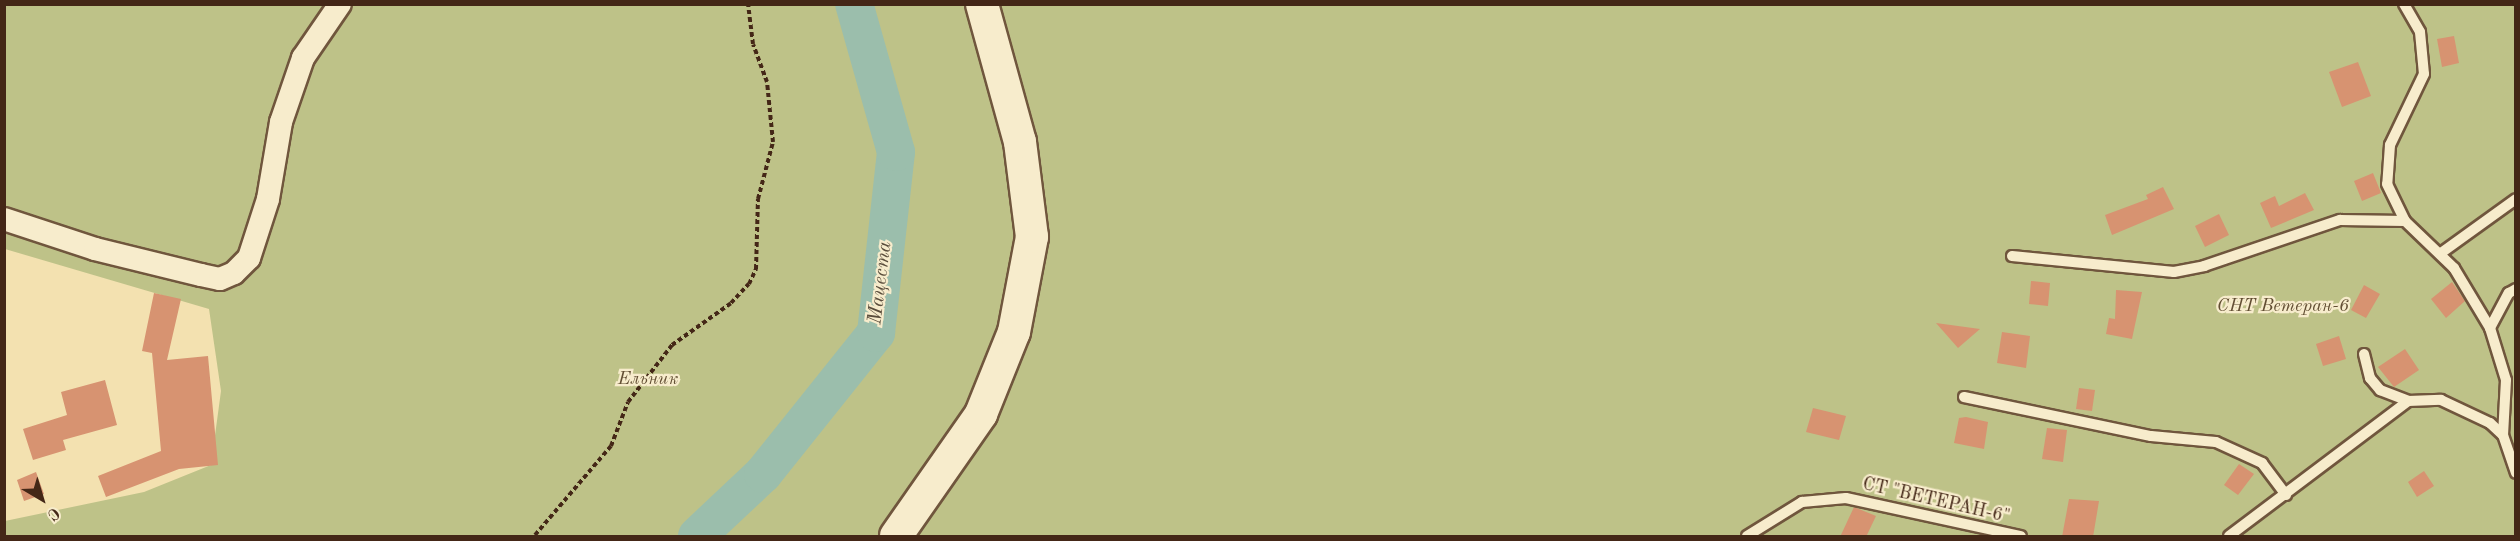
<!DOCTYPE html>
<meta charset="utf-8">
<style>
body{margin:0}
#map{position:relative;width:2520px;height:541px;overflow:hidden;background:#f3e1b0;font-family:"Old Standard TT",serif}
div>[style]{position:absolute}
.green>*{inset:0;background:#bec288}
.river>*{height:38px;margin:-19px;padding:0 19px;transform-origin:19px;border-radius:19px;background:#9bbeac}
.building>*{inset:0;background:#d79371}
.path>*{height:4px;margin-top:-2px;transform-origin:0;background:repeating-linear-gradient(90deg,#442717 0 4.5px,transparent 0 7.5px)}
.roads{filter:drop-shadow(2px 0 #70563d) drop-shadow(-2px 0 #70563d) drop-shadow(0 2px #70563d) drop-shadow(0 -2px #70563d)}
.lane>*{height:10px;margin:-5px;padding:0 5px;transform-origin:5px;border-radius:5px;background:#f7eccc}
.street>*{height:22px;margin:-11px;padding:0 11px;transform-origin:11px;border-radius:11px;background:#f7eccc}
.secondary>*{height:32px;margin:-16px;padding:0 16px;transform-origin:16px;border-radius:16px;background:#f7eccc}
span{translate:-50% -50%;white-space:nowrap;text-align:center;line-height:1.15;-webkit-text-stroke:4.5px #f7eccc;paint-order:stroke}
.park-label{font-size:18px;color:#624e33;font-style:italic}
.street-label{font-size:18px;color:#442717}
.water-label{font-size:20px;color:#5a4d3c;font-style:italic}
.frame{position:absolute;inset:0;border:6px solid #442717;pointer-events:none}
.north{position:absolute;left:12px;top:469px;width:60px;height:60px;-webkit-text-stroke:4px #f7eccc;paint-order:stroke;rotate:142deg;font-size:16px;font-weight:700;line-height:24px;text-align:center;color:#442717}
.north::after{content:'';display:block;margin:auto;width:21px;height:27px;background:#442717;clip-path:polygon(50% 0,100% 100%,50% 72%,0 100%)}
</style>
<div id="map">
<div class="green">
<div style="clip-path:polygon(5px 5px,2515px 5px,2515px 536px,5px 536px,5px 521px,144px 492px,211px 465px,221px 391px,209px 309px,5px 249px)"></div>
</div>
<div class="river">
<div style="left:697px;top:536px;width:91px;rotate:-43.2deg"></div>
<div style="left:763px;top:474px;width:181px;rotate:-51.3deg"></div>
<div style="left:876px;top:333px;width:182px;rotate:-83.7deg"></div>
<div style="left:896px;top:152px;width:154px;rotate:-105.8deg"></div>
</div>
<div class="building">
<div style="clip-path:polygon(2454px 36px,2459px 63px,2442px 67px,2437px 39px)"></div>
<div style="clip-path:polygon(2358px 62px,2371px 96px,2342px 107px,2329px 72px)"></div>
<div style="clip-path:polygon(2373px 173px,2381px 193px,2362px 201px,2354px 181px)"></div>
<div style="clip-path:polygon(2163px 187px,2174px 209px,2112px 235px,2105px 215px,2148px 199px,2146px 195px)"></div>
<div style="clip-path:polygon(2305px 193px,2314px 210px,2271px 228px,2260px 203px,2275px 196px,2279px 206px)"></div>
<div style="clip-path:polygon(2219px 214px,2229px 235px,2205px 247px,2195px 226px)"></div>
<div style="clip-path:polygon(2031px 281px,2050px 283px,2048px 306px,2029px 304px)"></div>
<div style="clip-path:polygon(2452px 282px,2465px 301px,2446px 318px,2431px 299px)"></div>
<div style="clip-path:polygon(2364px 285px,2380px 294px,2366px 318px,2351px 310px)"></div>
<div style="clip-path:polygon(2116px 290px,2142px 292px,2132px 339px,2106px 334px,2109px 318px,2115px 319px)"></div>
<div style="clip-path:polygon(154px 293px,181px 299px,167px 360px,208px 356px,218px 465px,179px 469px,106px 497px,98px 476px,161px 451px,152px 353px,142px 351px)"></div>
<div style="clip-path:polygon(1936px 323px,1980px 329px,1958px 348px)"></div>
<div style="clip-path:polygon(2002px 332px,2030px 336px,2026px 368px,1997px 363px)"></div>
<div style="clip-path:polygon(2339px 336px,2346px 359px,2323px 366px,2316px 344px)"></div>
<div style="clip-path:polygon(2405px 349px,2419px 370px,2394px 387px,2378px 367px)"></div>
<div style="clip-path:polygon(105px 380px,117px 425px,63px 440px,66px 450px,33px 460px,23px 429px,67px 415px,61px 392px)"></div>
<div style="clip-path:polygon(2079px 388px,2095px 390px,2092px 411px,2076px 409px)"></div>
<div style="clip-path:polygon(1813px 408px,1846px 416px,1839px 440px,1806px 432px)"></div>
<div style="clip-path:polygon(1966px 417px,1988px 422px,1984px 449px,1954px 443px,1959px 418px)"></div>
<div style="clip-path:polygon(2047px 428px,2067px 430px,2063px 462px,2042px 459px)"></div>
<div style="clip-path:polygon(2239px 464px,2254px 474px,2238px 495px,2224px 485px)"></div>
<div style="clip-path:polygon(2424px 471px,2434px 486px,2417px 497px,2408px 482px)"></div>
<div style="clip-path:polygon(36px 472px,44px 494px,24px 501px,17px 480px)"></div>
<div style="clip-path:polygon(2069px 499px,2099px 501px,2093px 537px,2062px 537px)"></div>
<div style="clip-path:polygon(1854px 507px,1876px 516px,1866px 537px,1840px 537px)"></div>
</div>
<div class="path">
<div style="left:535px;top:535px;width:117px;rotate:-49.5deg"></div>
<div style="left:611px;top:446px;width:47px;rotate:-68.9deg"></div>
<div style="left:628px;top:402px;width:72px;rotate:-52.3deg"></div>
<div style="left:672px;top:345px;width:72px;rotate:-35.4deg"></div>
<div style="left:731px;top:303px;width:26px;rotate:-47deg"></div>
<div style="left:749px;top:284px;width:17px;rotate:-65deg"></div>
<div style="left:756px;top:269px;width:70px;rotate:-88.4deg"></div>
<div style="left:758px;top:199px;width:59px;rotate:-75.3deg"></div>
<div style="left:773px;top:142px;width:60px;rotate:-95.7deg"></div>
<div style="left:767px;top:82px;width:40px;rotate:-110.2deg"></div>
<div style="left:753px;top:44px;width:40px;rotate:-97.1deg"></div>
</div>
<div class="roads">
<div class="lane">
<div style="left:2404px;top:4px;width:32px;rotate:60deg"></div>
<div style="left:2420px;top:32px;width:42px;rotate:84.6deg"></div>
<div style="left:2424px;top:74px;width:79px;rotate:115.6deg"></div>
<div style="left:2390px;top:145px;width:39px;rotate:94deg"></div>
<div style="left:2387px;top:184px;width:41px;rotate:64.1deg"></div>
<div style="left:2405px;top:221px;width:68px;rotate:43.8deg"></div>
<div style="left:2454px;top:268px;width:70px;rotate:59deg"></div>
<div style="left:2490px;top:328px;width:54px;rotate:72.9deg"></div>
<div style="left:2506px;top:380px;width:55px;rotate:93.1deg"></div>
<div style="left:2503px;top:435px;width:40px;rotate:71.1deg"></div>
<div style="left:2441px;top:253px;width:92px;rotate:-35.8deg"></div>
<div style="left:2012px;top:256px;width:163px;rotate:5.6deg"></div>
<div style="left:2174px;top:272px;width:31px;rotate:-11deg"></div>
<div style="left:2204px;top:266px;width:144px;rotate:-18.7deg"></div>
<div style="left:2340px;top:220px;width:65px;rotate:0.9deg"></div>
<div style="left:2490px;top:328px;width:40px;rotate:-62deg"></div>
<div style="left:2509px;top:293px;width:8px;rotate:-30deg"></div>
<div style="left:2364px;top:354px;width:25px;rotate:76deg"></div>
<div style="left:2370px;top:378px;width:16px;rotate:50deg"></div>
<div style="left:2380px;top:390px;width:30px;rotate:21deg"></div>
<div style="left:2408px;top:401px;width:33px;rotate:-2deg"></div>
<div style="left:2441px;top:400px;width:54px;rotate:25.1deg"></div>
<div style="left:2490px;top:423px;width:18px;rotate:43deg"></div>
<div style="left:1964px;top:397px;width:191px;rotate:11.8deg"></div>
<div style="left:2151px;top:436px;width:65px;rotate:5.3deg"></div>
<div style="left:2216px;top:442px;width:51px;rotate:24.5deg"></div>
<div style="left:2262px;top:463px;width:40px;rotate:53deg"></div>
<div style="left:1747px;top:536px;width:65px;rotate:-31.7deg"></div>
<div style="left:1802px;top:502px;width:44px;rotate:-5.2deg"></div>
<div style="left:1846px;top:498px;width:179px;rotate:12.3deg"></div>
<div style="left:2229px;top:536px;width:224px;rotate:-37deg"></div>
</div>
<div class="street">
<div style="left:4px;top:219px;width:96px;rotate:18.2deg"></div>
<div style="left:95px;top:249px;width:109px;rotate:13.8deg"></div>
<div style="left:201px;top:275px;width:19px;rotate:12deg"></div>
<div style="left:220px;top:279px;width:15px;rotate:-23deg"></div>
<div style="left:234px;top:273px;width:21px;rotate:-45deg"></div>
<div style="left:249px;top:258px;width:62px;rotate:-72.1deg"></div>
<div style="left:268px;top:199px;width:78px;rotate:-80.4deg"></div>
<div style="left:281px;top:122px;width:68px;rotate:-71deg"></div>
<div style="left:303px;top:58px;width:65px;rotate:-55.6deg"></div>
</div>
<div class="secondary">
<div style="left:896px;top:536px;width:149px;rotate:-55.1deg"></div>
<div style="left:981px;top:414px;width:88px;rotate:-68.1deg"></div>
<div style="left:1014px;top:332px;width:97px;rotate:-79.3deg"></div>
<div style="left:1032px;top:237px;width:96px;rotate:-97.2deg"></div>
<div style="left:1020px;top:142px;width:143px;rotate:-105.4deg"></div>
</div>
</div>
<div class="park-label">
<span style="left:2283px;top:306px">СНТ Ветеран-6</span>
<span style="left:648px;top:379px">Ельник</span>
</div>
<div class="street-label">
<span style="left:1936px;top:501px;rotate:13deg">СТ "ВЕТЕРАН-6"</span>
</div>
<div class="water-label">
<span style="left:881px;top:283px;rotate:-83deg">Мацеста</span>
</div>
<div class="frame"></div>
<div class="north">С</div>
</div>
